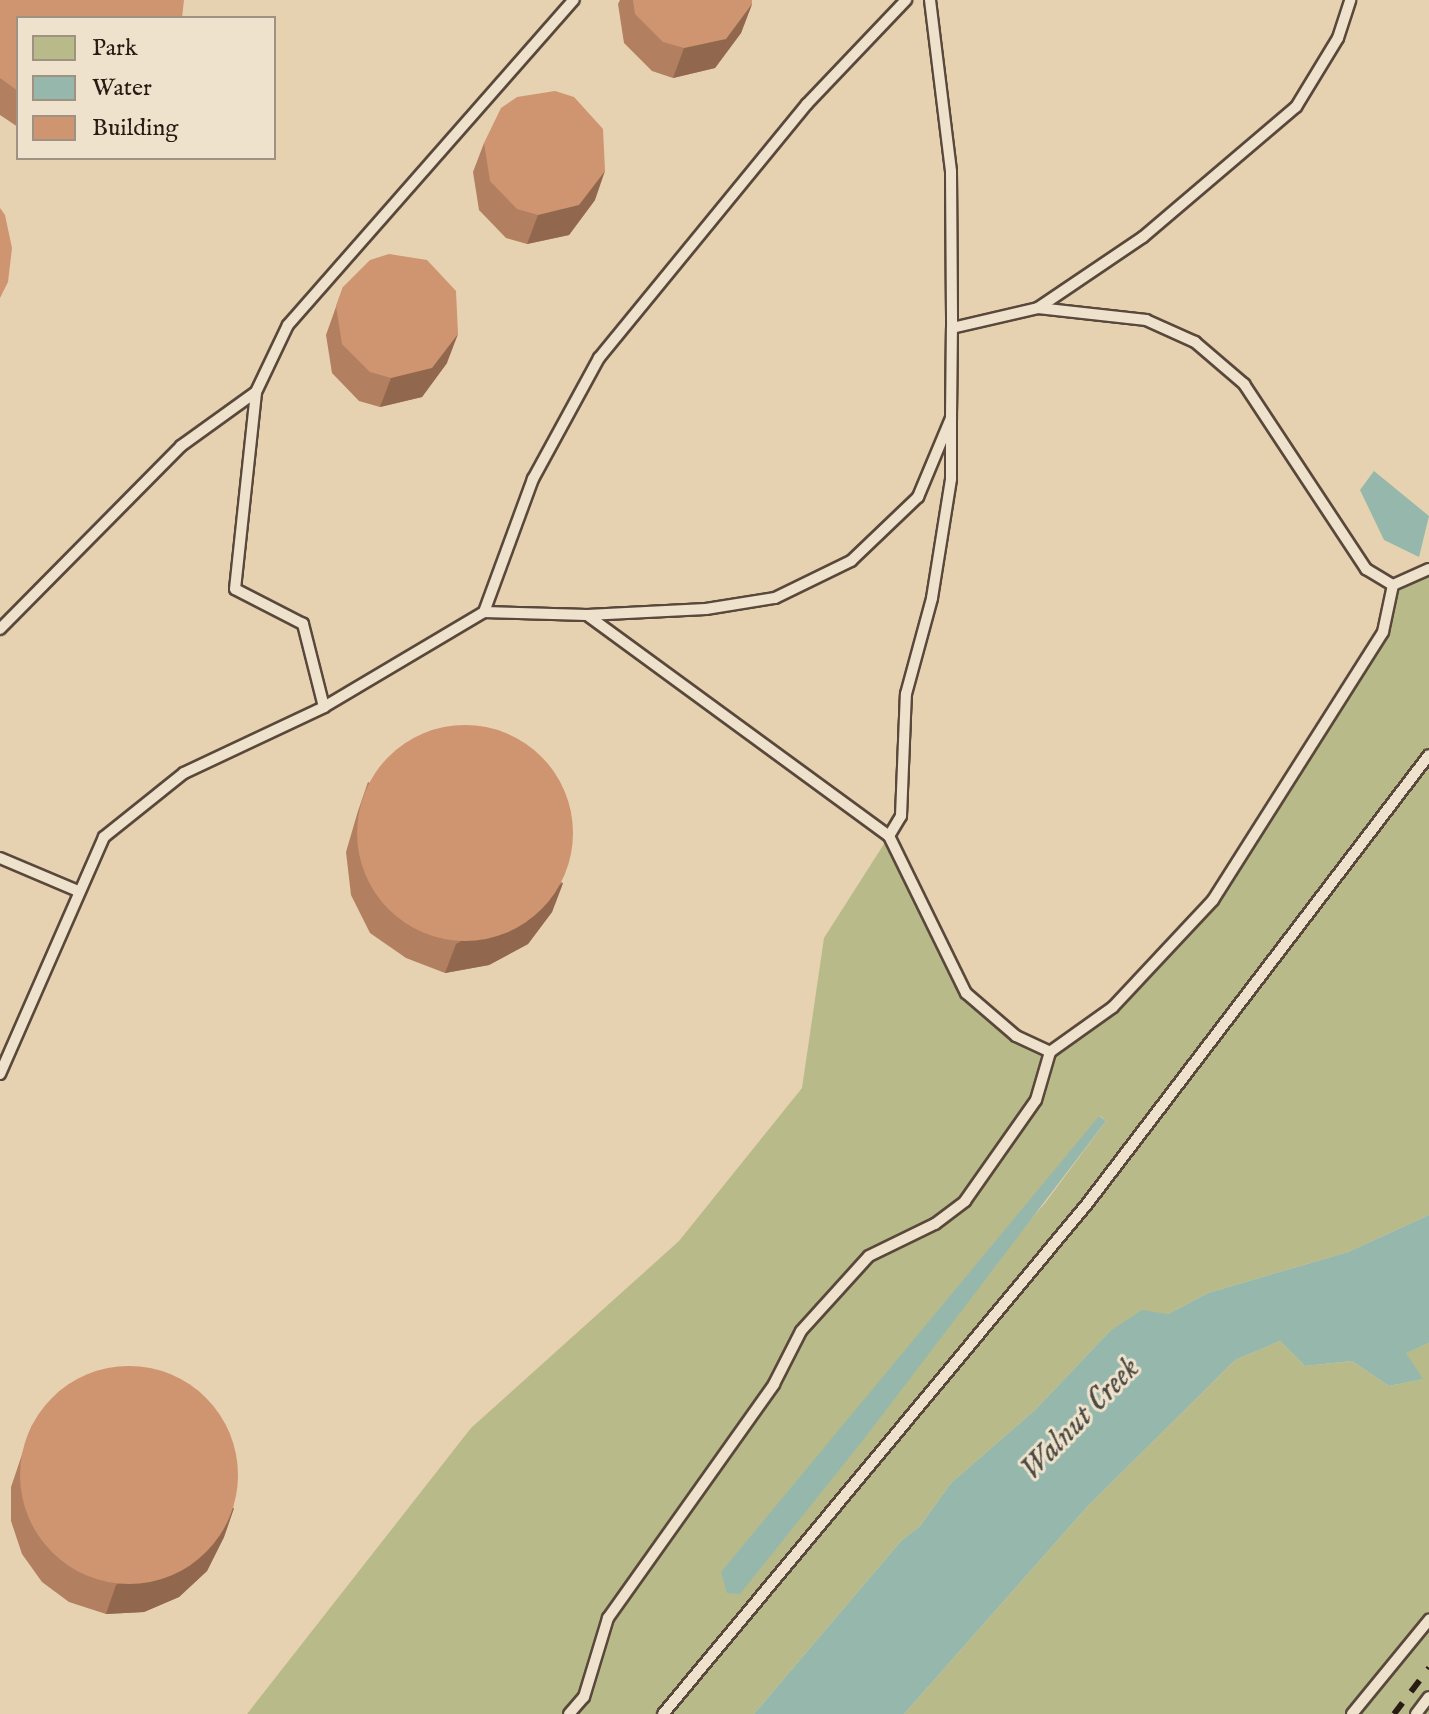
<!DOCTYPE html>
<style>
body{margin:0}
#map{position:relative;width:1429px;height:1714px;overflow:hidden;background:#e6d2b0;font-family:"IM FELL English",serif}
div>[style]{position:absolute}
.green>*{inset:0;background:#b8bb89}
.water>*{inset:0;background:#96b8ac}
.roads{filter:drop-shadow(2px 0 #59483b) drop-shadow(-2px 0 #59483b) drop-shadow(0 2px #59483b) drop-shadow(0 -2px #59483b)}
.service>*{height:10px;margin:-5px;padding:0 5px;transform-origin:5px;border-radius:5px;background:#efe2cc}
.rail>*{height:6px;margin-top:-3px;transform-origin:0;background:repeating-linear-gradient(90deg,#2a1a14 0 14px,transparent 0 28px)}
.wall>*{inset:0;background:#b27f60}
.shaded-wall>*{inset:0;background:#91684e}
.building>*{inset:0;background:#cf9470}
.round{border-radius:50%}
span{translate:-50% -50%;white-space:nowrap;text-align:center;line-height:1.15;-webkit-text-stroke:6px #efe2cc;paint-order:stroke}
.water-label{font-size:32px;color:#4a4942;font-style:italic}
.legend{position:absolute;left:16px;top:16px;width:260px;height:144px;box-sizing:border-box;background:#efe2cc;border:2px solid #a09282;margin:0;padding:10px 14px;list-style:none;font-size:24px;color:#2a1a14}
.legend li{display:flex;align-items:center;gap:16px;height:40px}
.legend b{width:40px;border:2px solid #a09282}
</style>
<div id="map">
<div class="green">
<div style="clip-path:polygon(evenodd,1429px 569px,1429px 1215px,1348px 1252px,1208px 1293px,1168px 1314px,1110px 1331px,1036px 1409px,951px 1483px,920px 1526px,901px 1541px,754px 1714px,247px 1714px,471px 1428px,679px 1241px,802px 1088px,824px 938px,889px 836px,966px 993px,1015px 1036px,1050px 1052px,1113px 1007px,1213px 900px,1383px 632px,1393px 585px,1429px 569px,1100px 1116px,1106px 1121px,1045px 1203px,722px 1572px,1100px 1116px)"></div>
<div style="clip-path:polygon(1280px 1341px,1305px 1366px,1352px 1361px,1389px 1386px,1422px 1379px,1405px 1353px,1429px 1343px,1429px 1714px,904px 1714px,1086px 1508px,1235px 1360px)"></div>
</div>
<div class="water">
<div style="clip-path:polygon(1374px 471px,1429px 516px,1419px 557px,1384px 540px,1360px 490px)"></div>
<div style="clip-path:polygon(1099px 1116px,1106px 1121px,864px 1439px,740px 1594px,727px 1593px,721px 1572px)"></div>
<div style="clip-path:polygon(1429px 1215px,1429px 1343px,1406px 1353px,1423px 1379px,1389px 1386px,1352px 1361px,1305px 1366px,1280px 1341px,1235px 1360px,1086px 1508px,904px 1714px,754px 1714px,901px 1541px,920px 1526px,951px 1483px,1036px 1409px,1110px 1331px,1142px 1310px,1168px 1314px,1208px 1293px,1348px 1252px)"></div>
</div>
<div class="roads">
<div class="service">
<div style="left:930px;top:0;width:173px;rotate:83deg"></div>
<div style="left:951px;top:172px;width:156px;rotate:89.6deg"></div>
<div style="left:952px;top:328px;width:88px;rotate:-13.1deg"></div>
<div style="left:1038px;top:308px;width:127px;rotate:-34.1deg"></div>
<div style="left:1143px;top:237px;width:201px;rotate:-40.4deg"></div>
<div style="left:1296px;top:107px;width:81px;rotate:-58.7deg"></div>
<div style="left:1338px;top:38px;width:40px;rotate:-72deg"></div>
<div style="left:1038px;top:308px;width:109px;rotate:6.3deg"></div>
<div style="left:1146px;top:320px;width:54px;rotate:24.2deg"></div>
<div style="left:1195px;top:342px;width:65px;rotate:40.6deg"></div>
<div style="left:1244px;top:384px;width:222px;rotate:56.6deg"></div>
<div style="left:1366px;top:569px;width:31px;rotate:31deg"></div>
<div style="left:484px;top:612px;width:103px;rotate:1.7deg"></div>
<div style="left:587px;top:615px;width:119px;rotate:-2.9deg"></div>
<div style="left:706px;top:609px;width:70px;rotate:-9.1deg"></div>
<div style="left:775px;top:598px;width:85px;rotate:-26deg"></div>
<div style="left:851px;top:561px;width:93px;rotate:-43.7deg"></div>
<div style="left:918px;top:497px;width:86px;rotate:-67.3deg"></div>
<div style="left:951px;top:418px;width:90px;rotate:-89.4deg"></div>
<div style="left:587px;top:615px;width:374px;rotate:36.2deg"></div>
<div style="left:889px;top:836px;width:23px;rotate:-59deg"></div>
<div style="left:901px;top:816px;width:122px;rotate:-87.7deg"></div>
<div style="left:906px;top:694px;width:99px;rotate:-74.8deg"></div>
<div style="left:932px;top:598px;width:121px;rotate:-80.9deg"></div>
<div style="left:951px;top:479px;width:61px;rotate:-90deg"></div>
<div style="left:0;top:629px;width:257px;rotate:-45.3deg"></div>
<div style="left:181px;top:446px;width:92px;rotate:-35.8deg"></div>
<div style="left:324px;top:707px;width:86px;rotate:-104.2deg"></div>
<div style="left:303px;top:624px;width:76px;rotate:-152.8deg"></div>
<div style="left:235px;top:589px;width:198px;rotate:-83.9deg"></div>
<div style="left:256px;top:392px;width:74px;rotate:-64.5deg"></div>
<div style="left:288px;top:325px;width:433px;rotate:-48.7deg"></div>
<div style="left:889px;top:836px;width:175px;rotate:63.9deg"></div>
<div style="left:966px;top:993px;width:66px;rotate:40.7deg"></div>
<div style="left:1016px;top:1036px;width:38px;rotate:25deg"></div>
<div style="left:0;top:858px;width:85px;rotate:22.9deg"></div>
<div style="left:0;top:1074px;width:259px;rotate:-66.3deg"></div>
<div style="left:104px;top:837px;width:102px;rotate:-38.7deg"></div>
<div style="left:184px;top:773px;width:155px;rotate:-25.2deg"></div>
<div style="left:324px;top:707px;width:186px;rotate:-30.7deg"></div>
<div style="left:484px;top:612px;width:142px;rotate:-69.8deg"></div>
<div style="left:533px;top:479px;width:138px;rotate:-61.4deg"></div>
<div style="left:599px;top:358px;width:328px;rotate:-50.7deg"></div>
<div style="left:807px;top:104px;width:144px;rotate:-46.4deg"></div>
<div style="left:569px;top:1714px;width:23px;rotate:-49deg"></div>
<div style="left:584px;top:1697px;width:83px;rotate:-73.1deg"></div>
<div style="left:608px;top:1618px;width:287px;rotate:-54.6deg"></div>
<div style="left:774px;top:1384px;width:59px;rotate:-63deg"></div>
<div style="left:801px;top:1331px;width:101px;rotate:-47.8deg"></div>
<div style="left:869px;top:1256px;width:73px;rotate:-25.9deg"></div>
<div style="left:935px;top:1224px;width:38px;rotate:-37deg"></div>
<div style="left:965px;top:1201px;width:123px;rotate:-54.9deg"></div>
<div style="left:1036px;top:1100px;width:50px;rotate:-73.7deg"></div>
<div style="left:1050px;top:1052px;width:77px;rotate:-35.5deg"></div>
<div style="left:1113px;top:1007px;width:146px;rotate:-46.9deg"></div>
<div style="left:1213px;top:900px;width:317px;rotate:-57.6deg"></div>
<div style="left:1383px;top:632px;width:48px;rotate:-78deg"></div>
<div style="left:1393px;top:585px;width:39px;rotate:-24deg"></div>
<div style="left:663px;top:1714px;width:663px;rotate:-50.26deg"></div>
<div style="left:1087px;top:1204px;width:564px;rotate:-52.7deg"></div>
<div style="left:1352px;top:1714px;width:122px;rotate:-50.7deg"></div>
<div style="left:1416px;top:1714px;width:21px;rotate:-53deg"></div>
</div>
</div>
<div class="rail">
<div style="left:1394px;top:1714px;width:58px;rotate:-52.7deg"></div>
</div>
<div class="wall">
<div style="clip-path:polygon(0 0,18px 18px,18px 127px,0 115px)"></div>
<div style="clip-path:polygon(620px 0,752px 0,752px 4px,741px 33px,715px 68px,673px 78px,652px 71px,624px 43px,618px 4px)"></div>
<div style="clip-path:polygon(484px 143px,595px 200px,569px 235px,527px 244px,506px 238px,479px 210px,473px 172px)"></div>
<div style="clip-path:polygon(343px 287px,447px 363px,422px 397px,380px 407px,359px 401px,332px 373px,326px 335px)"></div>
<div style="clip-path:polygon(368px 782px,563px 883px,552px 912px,528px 944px,489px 965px,445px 973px,406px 958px,370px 933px,351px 895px,346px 852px,358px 811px)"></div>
<div style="clip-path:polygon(32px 1425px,234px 1508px,224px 1537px,207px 1571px,179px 1597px,144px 1612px,106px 1614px,69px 1602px,42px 1582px,22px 1554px,11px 1521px,11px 1487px)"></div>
</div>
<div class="shaded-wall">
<div style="clip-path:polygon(752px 4px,741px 33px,715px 68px,673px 78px,684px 48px)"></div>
<div style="clip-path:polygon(605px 171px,595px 200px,569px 235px,527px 244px,538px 215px)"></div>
<div style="clip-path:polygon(458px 334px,447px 363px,422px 397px,380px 407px,391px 378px)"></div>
<div style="clip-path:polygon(563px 883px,552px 912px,528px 944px,489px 965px,445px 973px,456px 944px)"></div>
<div style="clip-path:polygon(234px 1508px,224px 1537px,207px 1571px,179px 1597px,144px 1612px,106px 1614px,116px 1585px)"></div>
</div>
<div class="building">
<div style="clip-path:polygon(0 0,184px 0,182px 18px,18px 18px,18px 91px,0 78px)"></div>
<div style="clip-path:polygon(633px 0,752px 0,752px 4px,726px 39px,684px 48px,663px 42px,635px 14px)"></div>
<div style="clip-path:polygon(555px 91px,574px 97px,603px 129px,605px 171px,579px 205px,538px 215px,517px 209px,490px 181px,484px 143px,501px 108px,517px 97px)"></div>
<div style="clip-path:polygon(0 208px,5px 215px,12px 248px,8px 282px,0 298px)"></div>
<div style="clip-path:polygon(389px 254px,427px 260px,456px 291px,458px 334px,432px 368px,391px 378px,370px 372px,342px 344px,336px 306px,343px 287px,370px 260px)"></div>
<div class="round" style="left:357px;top:725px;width:216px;height:216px"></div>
<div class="round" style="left:20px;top:1366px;width:218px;height:218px"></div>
</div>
<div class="water-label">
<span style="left:1081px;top:1420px;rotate:-46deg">Walnut Creek</span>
</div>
<ul class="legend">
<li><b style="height:22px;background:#b8bb89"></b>Park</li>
<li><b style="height:22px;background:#96b8ac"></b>Water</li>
<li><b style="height:22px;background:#cf9470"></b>Building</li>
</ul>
</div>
